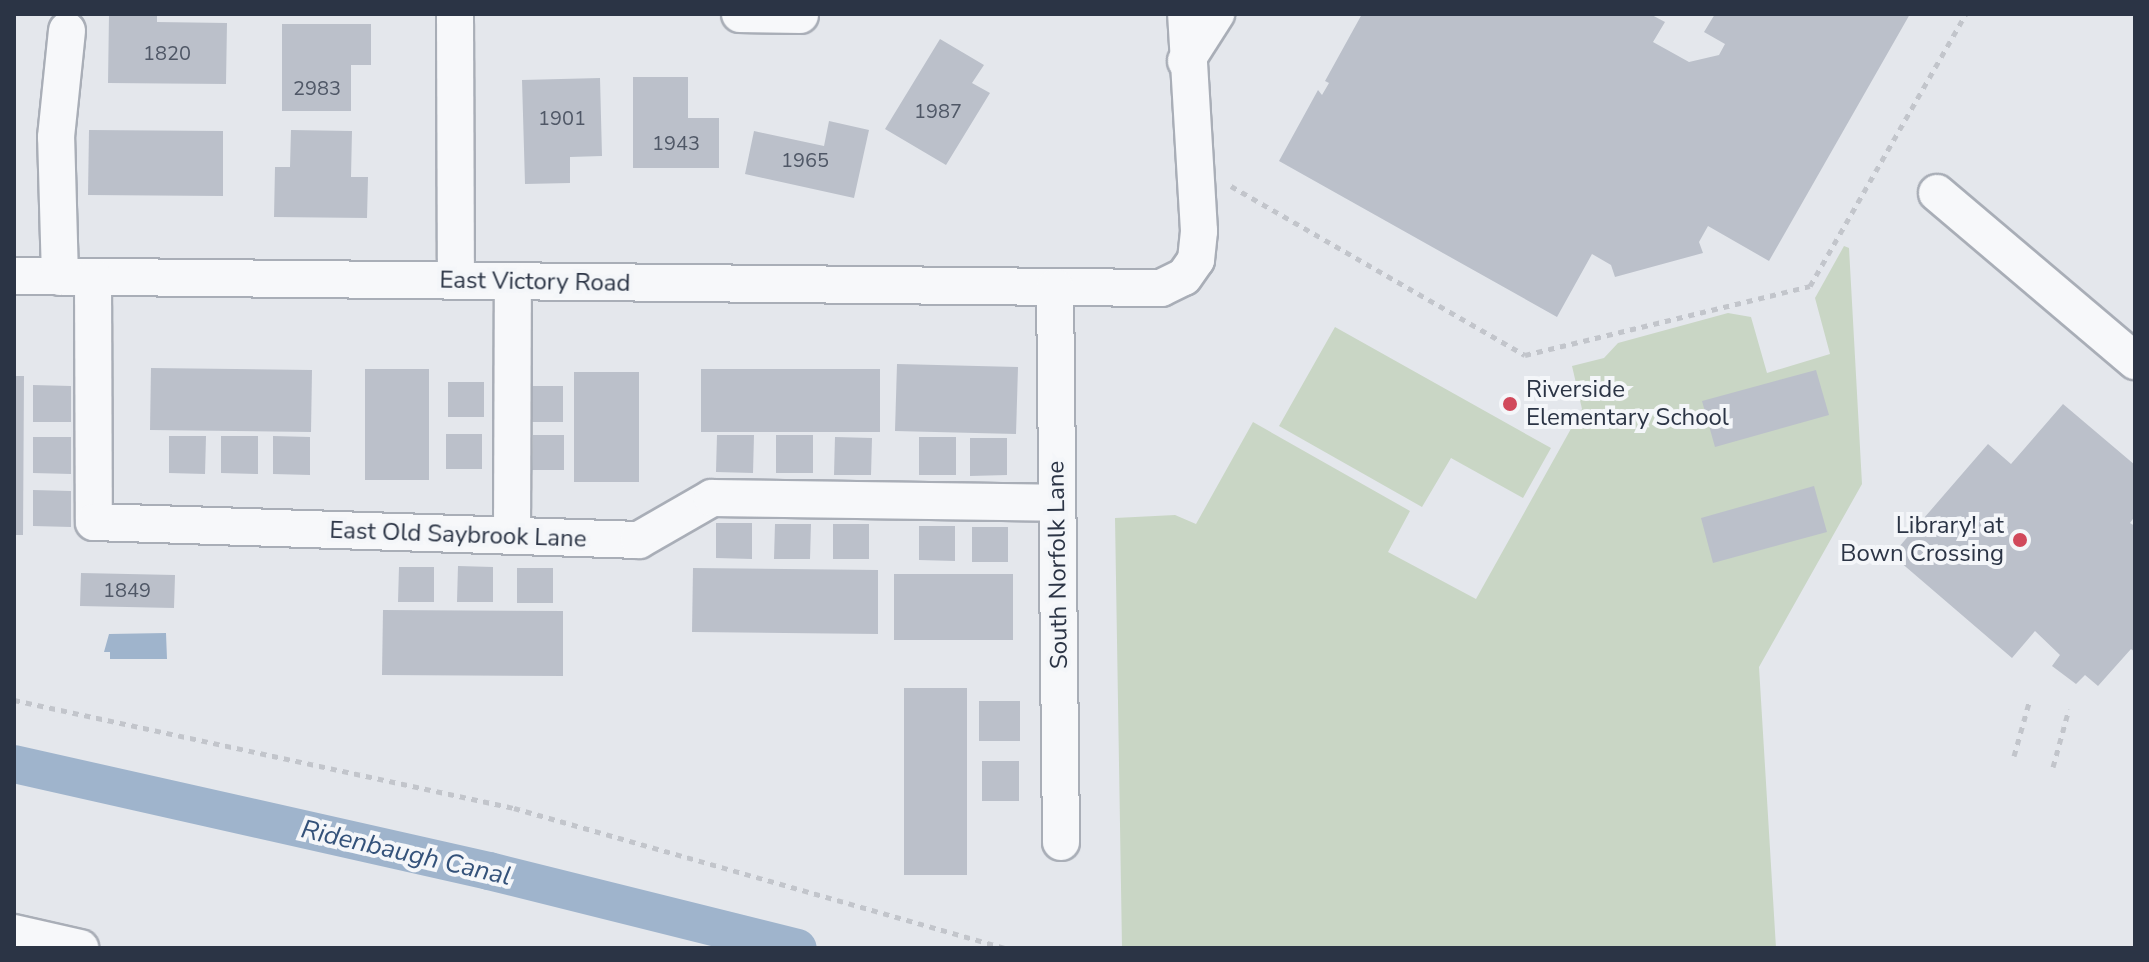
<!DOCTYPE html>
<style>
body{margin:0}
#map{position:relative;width:2149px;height:962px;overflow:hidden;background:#e4e7ec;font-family:"Nunito Sans",sans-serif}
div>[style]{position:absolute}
.green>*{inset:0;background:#c9d6c5}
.water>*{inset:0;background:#9fb4cc}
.canal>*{height:38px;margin:-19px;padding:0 19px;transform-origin:19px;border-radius:19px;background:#9fb4cc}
.building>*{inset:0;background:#bbc0ca}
.path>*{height:5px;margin-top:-2.5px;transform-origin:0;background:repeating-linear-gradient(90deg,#c2c5cb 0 6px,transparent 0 12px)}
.roads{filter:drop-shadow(2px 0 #a9aeb7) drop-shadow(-2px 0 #a9aeb7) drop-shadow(0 2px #a9aeb7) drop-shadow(0 -2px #a9aeb7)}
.minor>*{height:36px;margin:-18px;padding:0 18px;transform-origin:18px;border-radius:18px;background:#f7f8fa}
.dots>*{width:22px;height:22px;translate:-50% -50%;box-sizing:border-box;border:4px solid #f4f6f9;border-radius:50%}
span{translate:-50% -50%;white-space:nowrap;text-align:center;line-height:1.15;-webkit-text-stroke:8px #f4f6f9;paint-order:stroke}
.number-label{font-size:20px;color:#4f5766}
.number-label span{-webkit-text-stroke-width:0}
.street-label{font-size:24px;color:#2b3445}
.poi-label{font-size:24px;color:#2b3445}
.left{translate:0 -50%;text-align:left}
.right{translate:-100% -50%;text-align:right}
.water-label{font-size:26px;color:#34527a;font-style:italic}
.frame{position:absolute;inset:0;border:16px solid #2b3445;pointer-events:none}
</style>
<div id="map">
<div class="green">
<div style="clip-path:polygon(1844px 246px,1849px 248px,1862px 484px,1759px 667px,1776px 948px,1122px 948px,1115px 518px,1175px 515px,1196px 524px,1253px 422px,1410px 511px,1388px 552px,1476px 599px,1582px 409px,1572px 366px,1604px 358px,1618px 343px,1728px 313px,1751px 317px,1767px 373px,1830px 354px,1815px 298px)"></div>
<div style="clip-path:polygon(1335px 327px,1551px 448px,1523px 498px,1451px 458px,1422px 507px,1279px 426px)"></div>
</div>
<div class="water">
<div style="clip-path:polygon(166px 633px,167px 659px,110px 659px,110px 652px,104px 652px,109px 634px)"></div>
</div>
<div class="canal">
<div style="left:14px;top:764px;width:487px;rotate:12.7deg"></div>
<div style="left:489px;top:871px;width:318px;rotate:14deg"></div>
</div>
<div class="building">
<div style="clip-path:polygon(109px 14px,157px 14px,157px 22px,227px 23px,226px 84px,108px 83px)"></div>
<div style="clip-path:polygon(1362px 14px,1650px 14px,1665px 22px,1653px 42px,1689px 62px,1719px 55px,1725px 44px,1704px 32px,1715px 14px,1910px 14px,1769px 261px,1708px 226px,1699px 242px,1703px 253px,1615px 277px,1611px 265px,1592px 254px,1557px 317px,1279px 161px,1318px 90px,1322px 95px,1329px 83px,1325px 81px)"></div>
<div style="clip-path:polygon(282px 24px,371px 24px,371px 65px,351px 65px,351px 111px,282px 111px)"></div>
<div style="clip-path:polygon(940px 39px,984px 65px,972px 83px,990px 93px,946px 165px,885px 129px)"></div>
<div style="clip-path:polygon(633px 77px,688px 77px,688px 118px,719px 118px,719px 168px,633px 168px)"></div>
<div style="clip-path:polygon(600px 78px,602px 156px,570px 157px,570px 183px,525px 184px,522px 80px)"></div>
<div style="clip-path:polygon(829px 121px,869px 130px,854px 198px,745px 174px,754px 131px,824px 146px)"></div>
<div style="clip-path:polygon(89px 130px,223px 131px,223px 196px,88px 195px)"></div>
<div style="clip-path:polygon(291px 130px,352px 131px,351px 177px,368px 177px,367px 218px,274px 217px,275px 167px,290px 167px)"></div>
<div style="clip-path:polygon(897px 364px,1018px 367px,1016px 434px,895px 431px)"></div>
<div style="clip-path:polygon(151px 368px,312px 370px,311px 432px,150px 430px)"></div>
<div style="clip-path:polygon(365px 369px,429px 369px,429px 480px,365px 480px)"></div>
<div style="clip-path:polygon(701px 369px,880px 369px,880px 432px,701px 432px)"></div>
<div style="clip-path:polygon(1816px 370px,1829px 415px,1715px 447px,1702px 401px)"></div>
<div style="clip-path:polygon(574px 372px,639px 372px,639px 482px,574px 482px)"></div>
<div style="clip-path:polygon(14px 376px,24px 376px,23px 535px,14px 535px)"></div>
<div style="clip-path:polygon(448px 382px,484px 382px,484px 417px,448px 417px)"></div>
<div style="clip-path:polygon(33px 385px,71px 386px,71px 422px,33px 422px)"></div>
<div style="clip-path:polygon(532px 386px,563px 386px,563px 422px,532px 422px)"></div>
<div style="clip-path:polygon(2063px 404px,2135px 465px,2135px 516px,2130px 523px,2135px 526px,2135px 652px,2131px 649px,2098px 686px,2085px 675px,2076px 684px,2052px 666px,2060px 655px,2035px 631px,2012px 658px,1892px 555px,1988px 444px,2011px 464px)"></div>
<div style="clip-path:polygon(446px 434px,482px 434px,482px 469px,446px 469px)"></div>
<div style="clip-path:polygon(533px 435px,564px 435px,564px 470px,532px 470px)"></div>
<div style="clip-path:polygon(717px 435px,754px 435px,753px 473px,716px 472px)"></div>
<div style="clip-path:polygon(776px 435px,813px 435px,813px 473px,776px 473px)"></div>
<div style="clip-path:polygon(169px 436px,206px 436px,205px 474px,169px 473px)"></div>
<div style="clip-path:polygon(221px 436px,258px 436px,258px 474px,221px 473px)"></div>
<div style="clip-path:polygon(273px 436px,310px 437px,310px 475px,273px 474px)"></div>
<div style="clip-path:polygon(33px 437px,71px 437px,71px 474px,33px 473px)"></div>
<div style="clip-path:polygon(835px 437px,872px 438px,871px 475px,834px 475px)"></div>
<div style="clip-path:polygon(919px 437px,956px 437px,956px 475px,919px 475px)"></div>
<div style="clip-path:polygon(970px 438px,1007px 438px,1007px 475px,970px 476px)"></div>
<div style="clip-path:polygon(1814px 486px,1827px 532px,1713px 563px,1701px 518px)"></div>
<div style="clip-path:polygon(33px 490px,71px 491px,71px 527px,33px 526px)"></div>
<div style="clip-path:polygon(716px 523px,752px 523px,752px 559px,716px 558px)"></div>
<div style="clip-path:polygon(775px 524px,811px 524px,810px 559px,774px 559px)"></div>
<div style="clip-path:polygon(833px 524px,869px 524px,869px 559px,833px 559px)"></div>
<div style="clip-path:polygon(919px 526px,955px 526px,955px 561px,919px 560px)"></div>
<div style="clip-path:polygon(972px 527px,1008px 527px,1008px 562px,972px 562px)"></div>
<div style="clip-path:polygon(458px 566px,493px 567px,493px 602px,457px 602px)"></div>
<div style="clip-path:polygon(399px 567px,434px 567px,434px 602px,398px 602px)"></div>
<div style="clip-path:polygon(517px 568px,553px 568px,553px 603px,517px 603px)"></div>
<div style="clip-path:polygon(693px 568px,878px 570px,878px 634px,692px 632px)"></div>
<div style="clip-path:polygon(81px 573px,175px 575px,174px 608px,80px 606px)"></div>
<div style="clip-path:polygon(894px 574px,1013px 574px,1013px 640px,894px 640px)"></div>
<div style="clip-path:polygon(383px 610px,563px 611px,563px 676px,382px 675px)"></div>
<div style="clip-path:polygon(904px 688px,967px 688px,967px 875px,904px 875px)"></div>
<div style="clip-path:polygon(979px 701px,1020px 701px,1020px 741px,979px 741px)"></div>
<div style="clip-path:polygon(982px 761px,1019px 761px,1019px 801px,982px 801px)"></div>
</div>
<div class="path">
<div style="left:1231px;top:186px;width:339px;rotate:29.9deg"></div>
<div style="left:1525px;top:355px;width:293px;rotate:-13.6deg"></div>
<div style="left:1810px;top:286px;width:314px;rotate:-60.2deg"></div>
<div style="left:14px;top:700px;width:512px;rotate:12.19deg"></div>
<div style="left:514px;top:808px;width:511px;rotate:15.91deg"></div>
<div style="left:2014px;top:756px;width:59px;rotate:-74.3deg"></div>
<div style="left:2053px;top:767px;width:60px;rotate:-74.6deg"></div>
</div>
<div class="roads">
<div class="minor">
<div style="left:455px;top:14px;width:267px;rotate:89.8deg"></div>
<div style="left:740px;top:14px;width:60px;rotate:1deg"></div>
<div style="left:1186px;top:61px;width:56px;rotate:-57.4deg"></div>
<div style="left:1937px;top:193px;width:260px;rotate:40.3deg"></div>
<div style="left:14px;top:276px;width:1147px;rotate:0.6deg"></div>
<div style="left:1161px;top:288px;width:25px;rotate:-26deg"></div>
<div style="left:1184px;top:277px;width:21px;rotate:-55deg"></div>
<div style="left:1196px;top:260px;width:29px;rotate:-84deg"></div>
<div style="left:1199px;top:231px;width:217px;rotate:-93.4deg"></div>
<div style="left:60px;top:277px;width:140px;rotate:-91.6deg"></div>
<div style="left:56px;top:137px;width:107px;rotate:-84.1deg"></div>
<div style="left:93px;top:277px;width:245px;rotate:89.8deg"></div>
<div style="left:94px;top:522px;width:545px;rotate:1.89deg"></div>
<div style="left:639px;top:540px;width:84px;rotate:-29.9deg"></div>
<div style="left:712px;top:498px;width:344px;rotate:0.8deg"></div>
<div style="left:1055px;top:287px;width:555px;rotate:89.38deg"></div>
<div style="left:512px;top:536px;width:254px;rotate:-89.8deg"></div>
<div style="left:14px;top:933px;width:68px;rotate:12.8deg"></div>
</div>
</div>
<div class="dots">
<div style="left:1510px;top:404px;background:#d1495b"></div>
<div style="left:2020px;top:540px;background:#d1495b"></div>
</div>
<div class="number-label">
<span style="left:167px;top:53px">1820</span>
<span style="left:317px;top:88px">2983</span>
<span style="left:938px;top:111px">1987</span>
<span style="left:562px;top:118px">1901</span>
<span style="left:676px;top:143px">1943</span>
<span style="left:805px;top:160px">1965</span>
<span style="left:127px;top:590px">1849</span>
</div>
<div class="street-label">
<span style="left:535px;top:282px;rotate:1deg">East Victory Road</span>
<span style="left:458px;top:535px;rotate:2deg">East Old Saybrook Lane</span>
<span style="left:1058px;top:565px;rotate:-91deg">South Norfolk Lane</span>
</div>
<div class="poi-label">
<span class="left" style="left:1526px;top:404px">Riverside<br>Elementary School</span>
<span class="right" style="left:2004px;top:540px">Library! at<br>Bown Crossing</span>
</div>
<div class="water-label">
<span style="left:406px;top:853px;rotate:13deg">Ridenbaugh Canal</span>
</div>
<div class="frame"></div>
</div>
